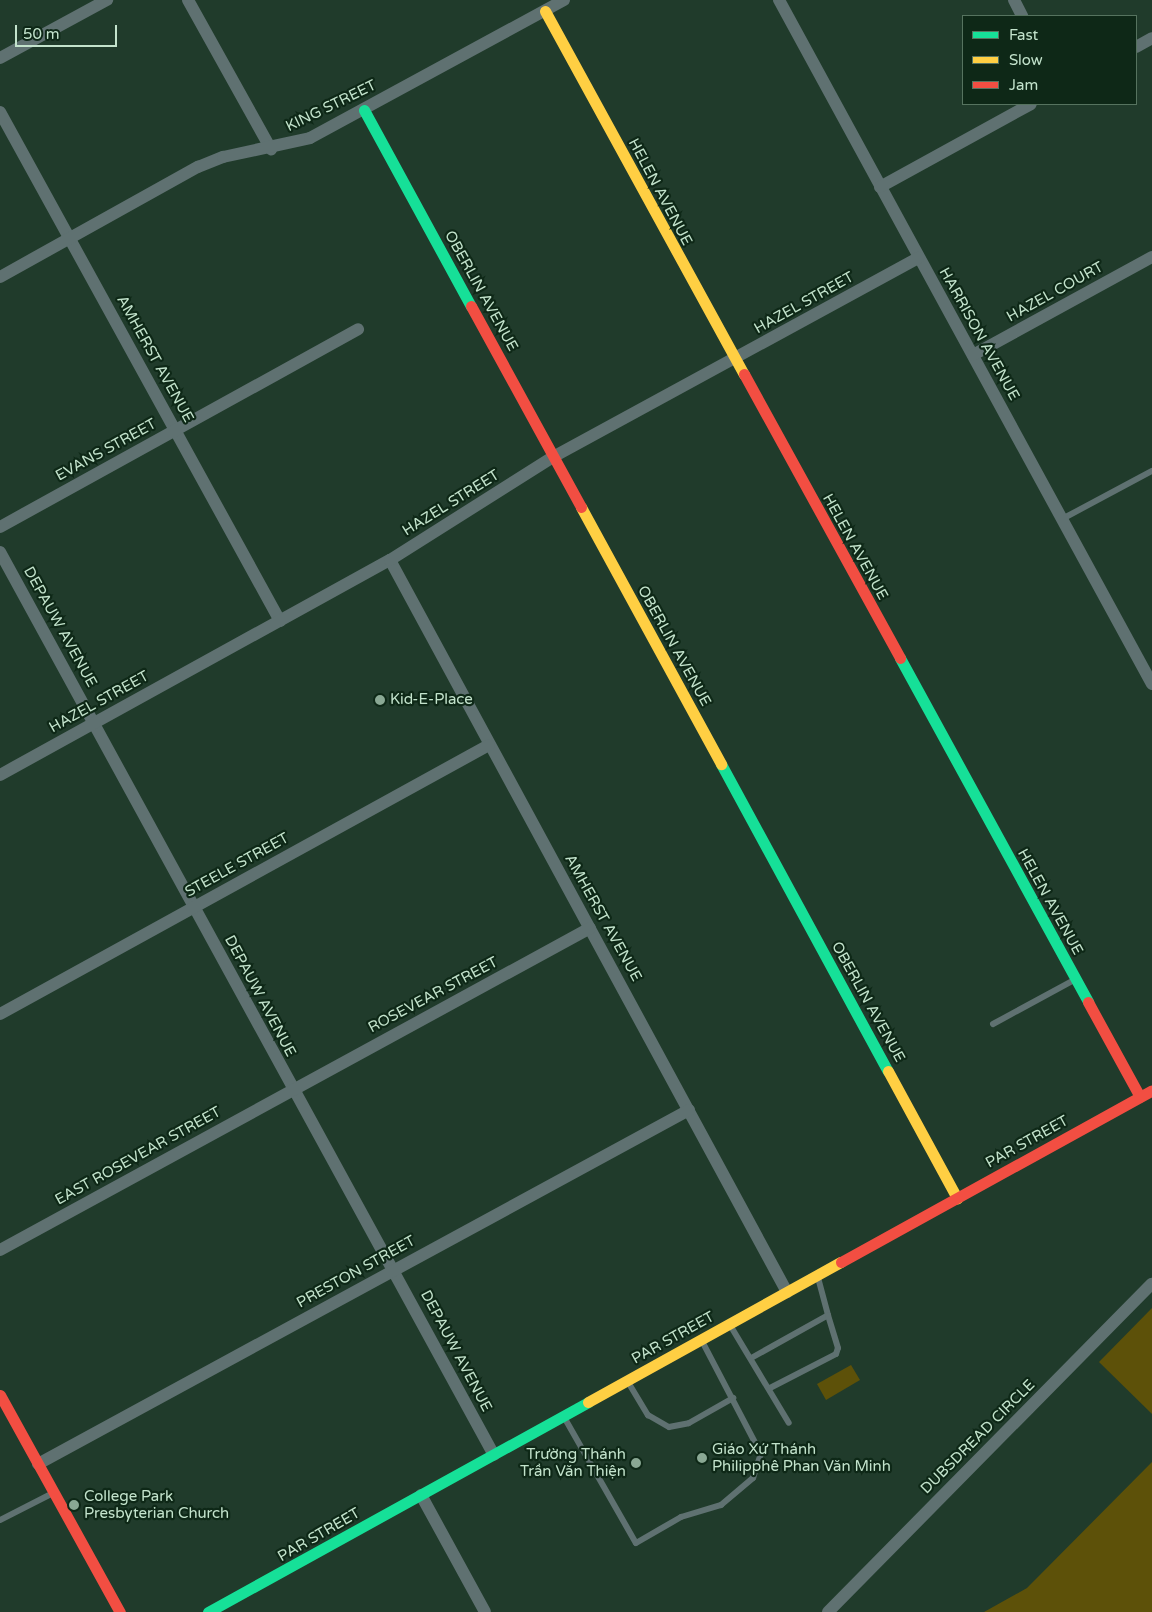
<!DOCTYPE html>
<meta charset="utf-8">
<style>
body{margin:0}
#map{position:relative;width:1152px;height:1612px;overflow:hidden;background:#203b2b;font-family:"Varela Round",sans-serif}
div>[style]{position:absolute}
.green>*{inset:0;background:#5d5109}
.lane>*{height:6px;margin:-3px;padding:0 3px;transform-origin:3px;border-radius:3px;background:#5f7171}
.street>*{height:12px;margin:-6px;padding:0 6px;transform-origin:6px;border-radius:6px;background:#5f7171}
.fast>*{height:11px;margin:-5.5px;padding:0 5.5px;transform-origin:5.5px;border-radius:5.5px;background:#16e098}
.slow>*{height:11px;margin:-5.5px;padding:0 5.5px;transform-origin:5.5px;border-radius:5.5px;background:#ffcf43}
.jam>*{height:11px;margin:-5.5px;padding:0 5.5px;transform-origin:5.5px;border-radius:5.5px;background:#f24e42}
.dots>*{width:14px;height:14px;translate:-50% -50%;box-sizing:border-box;border:2px solid #0e2817;border-radius:50%}
span{translate:-50% -50%;white-space:nowrap;text-align:center;line-height:1.15;-webkit-text-stroke:4.5px #0e2817;paint-order:stroke}
.street-label{font-size:15px;color:#c3e3cc}
.poi-label{font-size:15px;color:#c3e3cc}
.left{translate:0 -50%;text-align:left}
.right{translate:-100% -50%;text-align:right}
.legend{position:absolute;left:962px;top:15px;width:175px;height:90px;box-sizing:border-box;background:#0e2817;border:1px solid #56735f;margin:0;padding:6px 9px;list-style:none;font-size:15px;color:#c3e3cc}
.legend li{display:flex;align-items:center;gap:10px;height:25px}
.legend b{width:25px;border:1px solid #56735f}
.scale{position:absolute;left:15px;top:25px;width:102px;height:22px;box-sizing:border-box;border:2px solid #c3e3cc;border-top:0;padding-left:6px;font-size:15px;line-height:18px;white-space:nowrap;color:#c3e3cc;-webkit-text-stroke:4px #0e2817;paint-order:stroke}
</style>
<div id="map">
<div class="green">
<div style="clip-path:polygon(1152px 1308px,1152px 1414px,1099px 1362px)"></div>
<div style="clip-path:polygon(851px 1365px,860px 1380px,826px 1400px,817px 1384px)"></div>
<div style="clip-path:polygon(1152px 1462px,1152px 1612px,984px 1612px,1027px 1588px)"></div>
</div>
<div class="lane">
<div style="left:1062px;top:519px;width:102px;rotate:-28.1deg"></div>
<div style="left:993px;top:1024px;width:92px;rotate:-28.5deg"></div>
<div style="left:730px;top:1325px;width:114px;rotate:59deg"></div>
<div style="left:753px;top:1357px;width:86px;rotate:-29.2deg"></div>
<div style="left:828px;top:1315px;width:39px;rotate:-105deg"></div>
<div style="left:628px;top:1382px;width:39px;rotate:59deg"></div>
<div style="left:648px;top:1415px;width:24px;rotate:30deg"></div>
<div style="left:669px;top:1427px;width:20px;rotate:-11deg"></div>
<div style="left:689px;top:1423px;width:51px;rotate:-29.6deg"></div>
<div style="left:770px;top:1388px;width:74px;rotate:-27.3deg"></div>
<div style="left:836px;top:1354px;width:6px;rotate:-72deg"></div>
<div style="left:838px;top:1348px;width:34px;rotate:-107deg"></div>
<div style="left:564px;top:1417px;width:145px;rotate:60.3deg"></div>
<div style="left:636px;top:1543px;width:52px;rotate:-30deg"></div>
<div style="left:681px;top:1517px;width:42px;rotate:-16.7deg"></div>
<div style="left:721px;top:1505px;width:42px;rotate:-40.2deg"></div>
<div style="left:753px;top:1478px;width:25px;rotate:-72deg"></div>
<div style="left:761px;top:1454px;width:127px;rotate:-117.6deg"></div>
<div style="left:0;top:1520px;width:59px;rotate:-27deg"></div>
</div>
<div class="street">
<div style="left:188px;top:0;width:171px;rotate:60.9deg"></div>
<div style="left:779px;top:0;width:779px;rotate:61.4deg"></div>
<div style="left:1014px;top:0;width:18px;rotate:63deg"></div>
<div style="left:1136px;top:47px;width:18px;rotate:-29deg"></div>
<div style="left:0;top:58px;width:122px;rotate:-28.5deg"></div>
<div style="left:0;top:112px;width:581px;rotate:61.18deg"></div>
<div style="left:880px;top:187px;width:172px;rotate:-28.8deg"></div>
<div style="left:0;top:277px;width:227px;rotate:-29.1deg"></div>
<div style="left:198px;top:167px;width:27px;rotate:-22deg"></div>
<div style="left:223px;top:157px;width:89px;rotate:-12.3deg"></div>
<div style="left:310px;top:138px;width:289px;rotate:-28.5deg"></div>
<div style="left:973px;top:355px;width:204px;rotate:-28.7deg"></div>
<div style="left:0;top:527px;width:409px;rotate:-28.9deg"></div>
<div style="left:0;top:552px;width:1029px;rotate:61.32deg"></div>
<div style="left:390px;top:560px;width:833px;rotate:61.53deg"></div>
<div style="left:0;top:775px;width:445px;rotate:-28.9deg"></div>
<div style="left:390px;top:560px;width:193px;rotate:-32.3deg"></div>
<div style="left:553px;top:457px;width:416px;rotate:-28.6deg"></div>
<div style="left:0;top:1014px;width:558px;rotate:-28.82deg"></div>
<div style="left:0;top:1250px;width:672px;rotate:-28.62deg"></div>
<div style="left:38px;top:1464px;width:741px;rotate:-28.54deg"></div>
<div style="left:421px;top:1495px;width:133px;rotate:61.3deg"></div>
<div style="left:828px;top:1612px;width:461px;rotate:-45.4deg"></div>
</div>
<div class="fast">
<div style="left:364px;top:110px;width:223px;rotate:61.4deg"></div>
<div style="left:900px;top:658px;width:392px;rotate:61.3deg"></div>
<div style="left:721px;top:764px;width:349px;rotate:61.5deg"></div>
<div style="left:208px;top:1612px;width:434px;rotate:-28.9deg"></div>
</div>
<div class="slow">
<div style="left:545px;top:11px;width:414px;rotate:61.3deg"></div>
<div style="left:581px;top:507px;width:293px;rotate:61.4deg"></div>
<div style="left:888px;top:1071px;width:145px;rotate:61.5deg"></div>
<div style="left:588px;top:1402px;width:289px;rotate:-29deg"></div>
</div>
<div class="jam">
<div style="left:471px;top:306px;width:229px;rotate:61.3deg"></div>
<div style="left:744px;top:374px;width:324px;rotate:61.2deg"></div>
<div style="left:1088px;top:1002px;width:108px;rotate:61.3deg"></div>
<div style="left:841px;top:1262px;width:355px;rotate:-28.9deg"></div>
<div style="left:0;top:1395px;width:248px;rotate:61.1deg"></div>
</div>
<div class="dots">
<div style="left:380px;top:700px;background:#8aa894"></div>
<div style="left:702px;top:1458px;background:#8aa894"></div>
<div style="left:636px;top:1463px;background:#8aa894"></div>
<div style="left:74px;top:1505px;background:#8aa894"></div>
</div>
<div class="street-label">
<span style="left:331px;top:106px;rotate:-26deg">KING STREET</span>
<span style="left:660px;top:192px;rotate:62deg">HELEN AVENUE</span>
<span style="left:481px;top:291px;rotate:61deg">OBERLIN AVENUE</span>
<span style="left:1055px;top:292px;rotate:-29deg">HAZEL COURT</span>
<span style="left:804px;top:303px;rotate:-29deg">HAZEL STREET</span>
<span style="left:979px;top:334px;rotate:61deg">HARRISON AVENUE</span>
<span style="left:155px;top:359px;rotate:61deg">AMHERST AVENUE</span>
<span style="left:106px;top:450px;rotate:-29deg">EVANS STREET</span>
<span style="left:451px;top:503px;rotate:-32deg">HAZEL STREET</span>
<span style="left:855px;top:547px;rotate:61deg">HELEN AVENUE</span>
<span style="left:60px;top:627px;rotate:61deg">DEPAUW AVENUE</span>
<span style="left:674px;top:646px;rotate:61deg">OBERLIN AVENUE</span>
<span style="left:99px;top:702px;rotate:-29deg">HAZEL STREET</span>
<span style="left:237px;top:865px;rotate:-29deg">STEELE STREET</span>
<span style="left:1050px;top:902px;rotate:61deg">HELEN AVENUE</span>
<span style="left:603px;top:918px;rotate:61deg">AMHERST AVENUE</span>
<span style="left:433px;top:995px;rotate:-28deg">ROSEVEAR STREET</span>
<span style="left:260px;top:996px;rotate:62deg">DEPAUW AVENUE</span>
<span style="left:868px;top:1002px;rotate:61deg">OBERLIN AVENUE</span>
<span style="left:1027px;top:1142px;rotate:-29deg">PAR STREET</span>
<span style="left:138px;top:1156px;rotate:-29deg">EAST ROSEVEAR STREET</span>
<span style="left:356px;top:1272px;rotate:-29deg">PRESTON STREET</span>
<span style="left:673px;top:1338px;rotate:-29deg">PAR STREET</span>
<span style="left:456px;top:1351px;rotate:62deg">DEPAUW AVENUE</span>
<span style="left:978px;top:1437px;rotate:-45deg">DUBSDREAD CIRCLE</span>
<span style="left:319px;top:1535px;rotate:-30deg">PAR STREET</span>
</div>
<div class="poi-label">
<span class="left" style="left:390px;top:700px">Kid-E-Place</span>
<span class="left" style="left:712px;top:1458px">Giáo Xứ Thánh<br>Philipphê Phan Văn Minh</span>
<span class="right" style="left:626px;top:1463px">Trường Thánh<br>Trần Văn Thiện</span>
<span class="left" style="left:84px;top:1505px">College Park<br>Presbyterian Church</span>
</div>
<ul class="legend">
<li><b style="height:6px;background:#16e098"></b>Fast</li>
<li><b style="height:6px;background:#ffcf43"></b>Slow</li>
<li><b style="height:6px;background:#f24e42"></b>Jam</li>
</ul>
<div class="scale">50 m</div>
</div>
